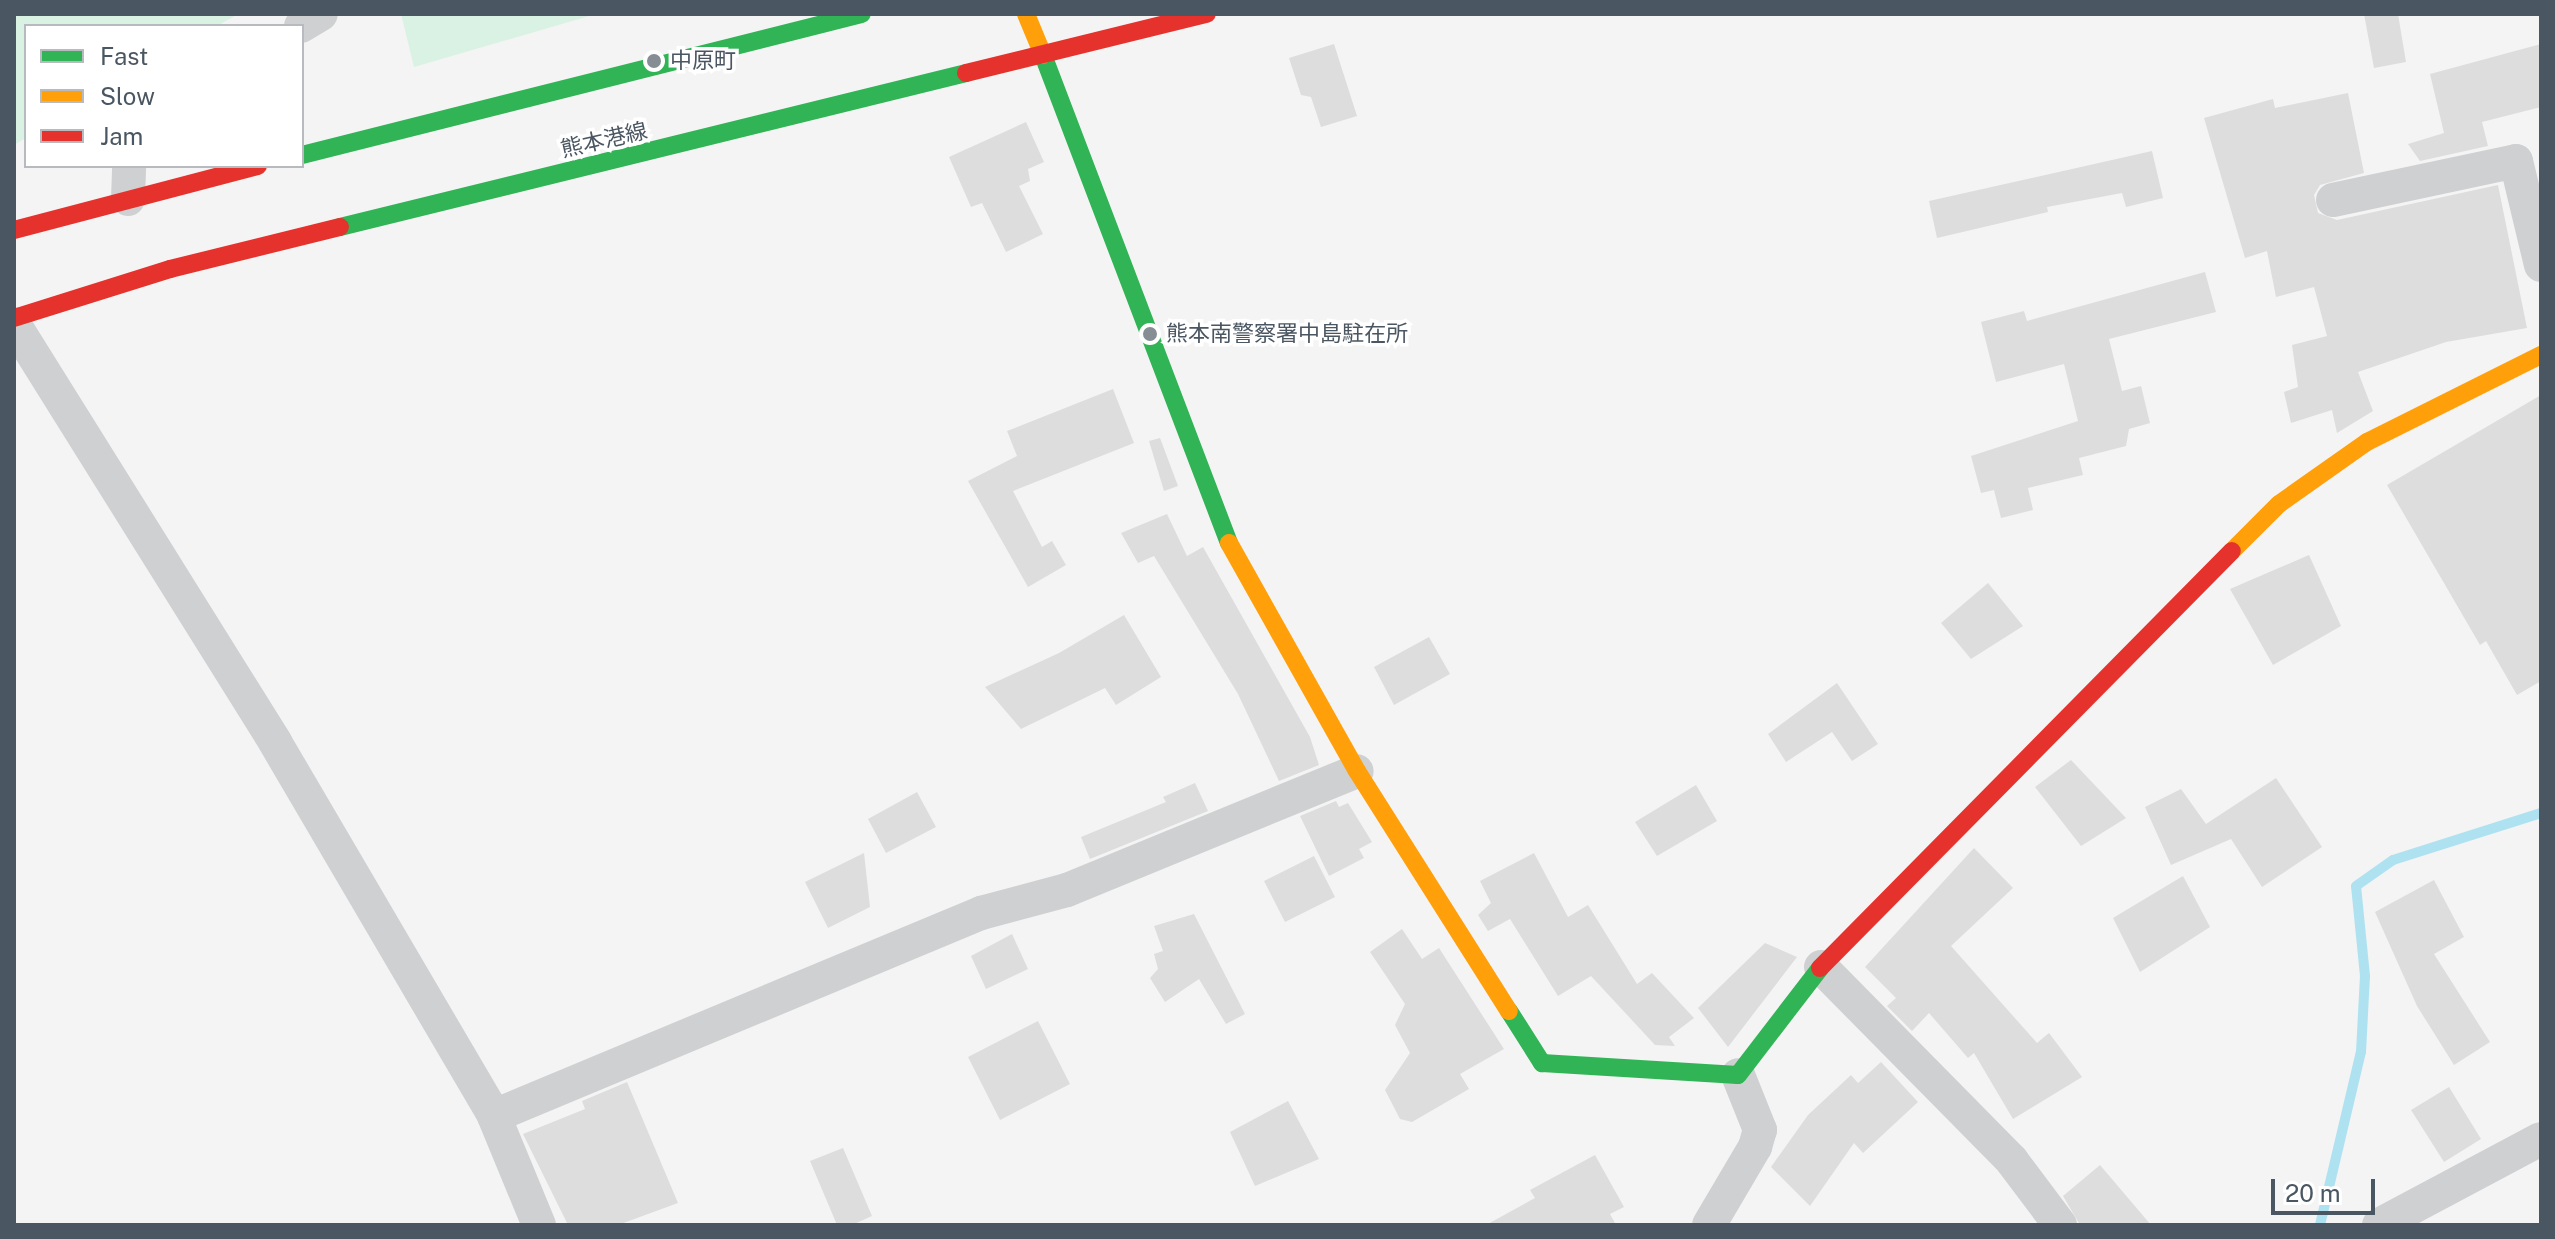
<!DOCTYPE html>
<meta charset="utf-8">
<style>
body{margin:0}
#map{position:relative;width:2555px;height:1239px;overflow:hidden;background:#f4f4f4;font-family:"Public Sans","Noto Sans JP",sans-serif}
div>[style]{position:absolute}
.green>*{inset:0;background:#d9f2e3}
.stream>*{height:10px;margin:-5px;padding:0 5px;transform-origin:5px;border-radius:5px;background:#aee2f0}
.building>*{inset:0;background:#ddddde}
.street>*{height:34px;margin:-17px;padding:0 17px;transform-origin:17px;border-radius:17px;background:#ced0d2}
.fast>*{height:18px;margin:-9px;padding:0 9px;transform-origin:9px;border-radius:9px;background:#30b455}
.slow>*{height:18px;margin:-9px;padding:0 9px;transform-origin:9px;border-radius:9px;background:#ff9f0a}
.jam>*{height:18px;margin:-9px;padding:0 9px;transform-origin:9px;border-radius:9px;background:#e5322d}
.dots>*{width:22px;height:22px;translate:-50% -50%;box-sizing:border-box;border:4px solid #fff;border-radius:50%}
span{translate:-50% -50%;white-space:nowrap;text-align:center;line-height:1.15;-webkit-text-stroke:7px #fff;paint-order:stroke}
.poi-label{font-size:22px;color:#4a5661}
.left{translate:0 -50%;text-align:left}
.street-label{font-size:22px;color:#4a5661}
.frame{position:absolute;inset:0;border:16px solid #4a5661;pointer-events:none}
.legend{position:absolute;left:24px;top:24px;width:280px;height:144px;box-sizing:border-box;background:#fff;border:2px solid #b7bbc0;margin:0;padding:10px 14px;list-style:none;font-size:24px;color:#4a5661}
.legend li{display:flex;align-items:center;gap:16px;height:40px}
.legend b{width:40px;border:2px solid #b7bbc0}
.scale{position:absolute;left:2271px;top:1179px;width:104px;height:36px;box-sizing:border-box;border:4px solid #4a5661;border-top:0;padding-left:10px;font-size:24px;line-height:28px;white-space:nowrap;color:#4a5661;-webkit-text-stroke:6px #fff;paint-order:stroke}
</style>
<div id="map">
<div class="green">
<div style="clip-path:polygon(14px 14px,238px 14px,217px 26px,26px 26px,26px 138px,14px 145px)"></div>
<div style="clip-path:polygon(401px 14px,596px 14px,414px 67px)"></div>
</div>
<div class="stream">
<div style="left:2320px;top:1225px;width:178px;rotate:-76.7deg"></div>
<div style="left:2361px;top:1052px;width:76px;rotate:-87deg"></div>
<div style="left:2365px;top:976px;width:90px;rotate:-95.7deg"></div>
<div style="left:2356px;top:886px;width:45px;rotate:-35.1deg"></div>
<div style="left:2393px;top:860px;width:155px;rotate:-17.6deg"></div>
</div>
<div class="building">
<div style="clip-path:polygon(2364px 14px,2398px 14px,2406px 62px,2374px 68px)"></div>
<div style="clip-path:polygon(1334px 44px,1357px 116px,1321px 127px,1311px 97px,1301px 95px,1289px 58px)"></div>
<div style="clip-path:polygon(2541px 44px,2541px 107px,2482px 122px,2488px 146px,2420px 161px,2408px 144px,2444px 133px,2430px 74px)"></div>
<div style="clip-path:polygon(2348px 93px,2364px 173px,2320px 185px,2314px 195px,2318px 213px,2337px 220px,2498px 185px,2527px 328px,2446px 342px,2358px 372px,2373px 411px,2337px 433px,2332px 410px,2291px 423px,2284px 392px,2298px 387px,2292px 345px,2327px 336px,2314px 287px,2276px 297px,2267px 251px,2245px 258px,2204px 118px,2273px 99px,2275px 108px)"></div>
<div style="clip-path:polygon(1026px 122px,1044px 162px,1028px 169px,1030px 181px,1019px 186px,1043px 234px,1006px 252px,982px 203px,971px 207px,949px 157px)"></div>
<div style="clip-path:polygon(2152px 151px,2163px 198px,2126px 207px,2122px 193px,2047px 207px,2048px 212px,1937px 238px,1929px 201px)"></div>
<div style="clip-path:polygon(2205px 272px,2216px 312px,2109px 339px,2122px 391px,2141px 386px,2150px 423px,2129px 429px,2126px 446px,2079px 458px,2083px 475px,2028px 488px,2033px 510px,2001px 518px,1994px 490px,1981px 493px,1971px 456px,2078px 421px,2064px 364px,1996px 382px,1981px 322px,2024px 311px,2027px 321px)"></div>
<div style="clip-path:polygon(1113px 389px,1134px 443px,1013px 491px,1042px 547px,1052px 541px,1066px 565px,1028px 587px,968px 481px,1017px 456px,1007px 431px)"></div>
<div style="clip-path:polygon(2541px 395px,2541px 681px,2517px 695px,2486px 641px,2480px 645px,2387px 485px)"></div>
<div style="clip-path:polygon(1160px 438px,1178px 486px,1164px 491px,1149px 441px)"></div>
<div style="clip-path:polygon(1167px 514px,1187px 556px,1203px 547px,1310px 737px,1319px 765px,1279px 781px,1238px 694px,1154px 556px,1138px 563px,1121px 533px)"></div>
<div style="clip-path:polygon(2309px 555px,2341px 626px,2273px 665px,2230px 589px)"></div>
<div style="clip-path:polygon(1988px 583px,2023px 626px,1971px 659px,1941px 623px)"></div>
<div style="clip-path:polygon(1124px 615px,1161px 677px,1116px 705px,1105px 688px,1021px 729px,985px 687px,1059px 653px)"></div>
<div style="clip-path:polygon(1429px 637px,1450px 674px,1394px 705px,1374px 667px)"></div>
<div style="clip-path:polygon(1837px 683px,1878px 744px,1852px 761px,1832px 732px,1786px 762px,1768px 734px)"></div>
<div style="clip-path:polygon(2071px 760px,2126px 818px,2081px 846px,2035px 787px)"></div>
<div style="clip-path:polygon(2276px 778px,2322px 847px,2262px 887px,2231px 839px,2171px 865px,2145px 807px,2181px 789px,2206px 824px)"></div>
<div style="clip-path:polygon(1195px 783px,1208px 811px,1090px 859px,1081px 837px,1166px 802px,1163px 797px)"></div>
<div style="clip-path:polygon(1696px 785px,1717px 821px,1657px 856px,1635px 822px)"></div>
<div style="clip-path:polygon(917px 792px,936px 827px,886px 853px,868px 819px)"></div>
<div style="clip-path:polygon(1336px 801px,1339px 807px,1348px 803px,1372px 842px,1359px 849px,1364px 858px,1329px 876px,1300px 816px)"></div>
<div style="clip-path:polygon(1974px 848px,2013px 888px,1951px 946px,2037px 1043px,2049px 1033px,2082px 1077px,2013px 1119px,1974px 1053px,1968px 1058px,1929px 1013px,1912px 1031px,1887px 1006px,1896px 998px,1865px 967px)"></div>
<div style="clip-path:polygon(864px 853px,870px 907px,828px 928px,805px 882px)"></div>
<div style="clip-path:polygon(1534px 853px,1568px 917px,1588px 905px,1637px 984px,1652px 973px,1694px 1018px,1669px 1037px,1675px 1046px,1655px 1045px,1591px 976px,1558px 996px,1510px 919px,1488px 931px,1478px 915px,1491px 903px,1480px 881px)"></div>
<div style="clip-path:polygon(1314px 856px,1335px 897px,1285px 922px,1264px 881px)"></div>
<div style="clip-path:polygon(2183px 876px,2210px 927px,2140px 972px,2113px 918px)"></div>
<div style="clip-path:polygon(2434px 880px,2464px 937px,2434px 954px,2490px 1042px,2454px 1065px,2417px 1006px,2375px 912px)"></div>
<div style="clip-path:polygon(1194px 914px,1245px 1014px,1226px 1024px,1199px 979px,1165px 1002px,1150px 978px,1158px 969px,1154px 954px,1163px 951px,1154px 926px)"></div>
<div style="clip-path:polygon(1402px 929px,1422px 959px,1439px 948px,1504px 1049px,1460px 1074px,1469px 1089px,1412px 1122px,1400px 1119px,1385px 1090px,1410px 1053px,1395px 1025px,1405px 1004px,1370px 952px)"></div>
<div style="clip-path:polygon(1012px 934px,1028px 969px,986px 989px,971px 956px)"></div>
<div style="clip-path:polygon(1765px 943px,1797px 957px,1728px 1047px,1698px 1008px)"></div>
<div style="clip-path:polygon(1038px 1021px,1070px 1084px,1000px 1120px,968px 1057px)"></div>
<div style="clip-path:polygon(1881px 1062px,1918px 1102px,1863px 1153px,1854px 1143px,1810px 1206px,1771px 1167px,1808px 1115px,1851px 1075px,1858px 1083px)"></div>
<div style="clip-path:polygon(627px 1082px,678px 1203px,618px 1225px,568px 1225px,523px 1134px,585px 1109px,582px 1101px)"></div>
<div style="clip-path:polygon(2449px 1087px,2481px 1139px,2444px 1162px,2411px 1110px)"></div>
<div style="clip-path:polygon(1288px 1101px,1319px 1159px,1255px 1186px,1230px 1132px)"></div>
<div style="clip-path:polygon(843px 1148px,872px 1216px,852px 1225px,837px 1225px,810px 1161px)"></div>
<div style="clip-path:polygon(1595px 1155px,1624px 1207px,1610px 1214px,1616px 1225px,1486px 1225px,1535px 1198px,1530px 1190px)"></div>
<div style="clip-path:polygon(2100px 1165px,2151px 1225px,2080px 1225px,2063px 1196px)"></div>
</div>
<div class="street">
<div style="left:301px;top:26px;width:23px;rotate:-31deg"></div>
<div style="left:128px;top:199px;width:33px;rotate:-88deg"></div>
<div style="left:2333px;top:200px;width:187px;rotate:-12deg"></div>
<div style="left:2516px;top:161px;width:107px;rotate:76.5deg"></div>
<div style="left:14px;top:324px;width:493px;rotate:58deg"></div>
<div style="left:275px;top:742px;width:433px;rotate:59.6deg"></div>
<div style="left:494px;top:1116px;width:118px;rotate:67.6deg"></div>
<div style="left:1821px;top:967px;width:272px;rotate:45.4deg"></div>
<div style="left:2012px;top:1161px;width:80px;rotate:53.1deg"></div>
<div style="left:494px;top:1116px;width:528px;rotate:-22.63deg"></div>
<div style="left:981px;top:913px;width:89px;rotate:-15deg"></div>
<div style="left:1067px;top:890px;width:313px;rotate:-22.3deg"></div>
<div style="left:1709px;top:1225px;width:91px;rotate:-59.5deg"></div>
<div style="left:1755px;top:1147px;width:18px;rotate:-74deg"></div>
<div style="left:1760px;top:1130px;width:59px;rotate:-111.8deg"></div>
<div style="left:2379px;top:1225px;width:183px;rotate:-28deg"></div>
</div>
<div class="fast">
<div style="left:1043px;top:55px;width:522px;rotate:69.14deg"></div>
<div style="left:302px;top:155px;width:577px;rotate:-14.13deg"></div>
<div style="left:340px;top:227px;width:645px;rotate:-13.82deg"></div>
<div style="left:1509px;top:1011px;width:62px;rotate:57.6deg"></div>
<div style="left:1542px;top:1063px;width:196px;rotate:3.5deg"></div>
<div style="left:1738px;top:1075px;width:135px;rotate:-52.5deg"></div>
</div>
<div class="slow">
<div style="left:1026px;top:14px;width:44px;rotate:67.5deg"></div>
<div style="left:1229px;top:543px;width:261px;rotate:60.7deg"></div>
<div style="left:1357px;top:771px;width:284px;rotate:57.7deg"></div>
<div style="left:2232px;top:551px;width:66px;rotate:-45deg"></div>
<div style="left:2279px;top:504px;width:108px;rotate:-35.2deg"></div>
<div style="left:2367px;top:442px;width:195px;rotate:-26.6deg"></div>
</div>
<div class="jam">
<div style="left:966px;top:73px;width:248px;rotate:-13.8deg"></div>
<div style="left:14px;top:230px;width:252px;rotate:-14.7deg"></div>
<div style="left:14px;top:318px;width:164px;rotate:-17.4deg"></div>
<div style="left:170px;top:269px;width:175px;rotate:-13.9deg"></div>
<div style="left:1820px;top:968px;width:586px;rotate:-45.35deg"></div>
</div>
<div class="dots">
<div style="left:654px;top:61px;background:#868d94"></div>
<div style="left:1150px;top:334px;background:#868d94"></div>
</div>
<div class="poi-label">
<span class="left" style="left:670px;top:61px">中原町</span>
<span class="left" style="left:1166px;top:334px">熊本南警察署中島駐在所</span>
</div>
<div class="street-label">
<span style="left:604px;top:140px;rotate:-13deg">熊本港線</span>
</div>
<div class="frame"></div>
<ul class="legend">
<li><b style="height:10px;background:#30b455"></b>Fast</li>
<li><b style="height:10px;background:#ff9f0a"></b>Slow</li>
<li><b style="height:10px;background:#e5322d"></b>Jam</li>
</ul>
<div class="scale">20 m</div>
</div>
